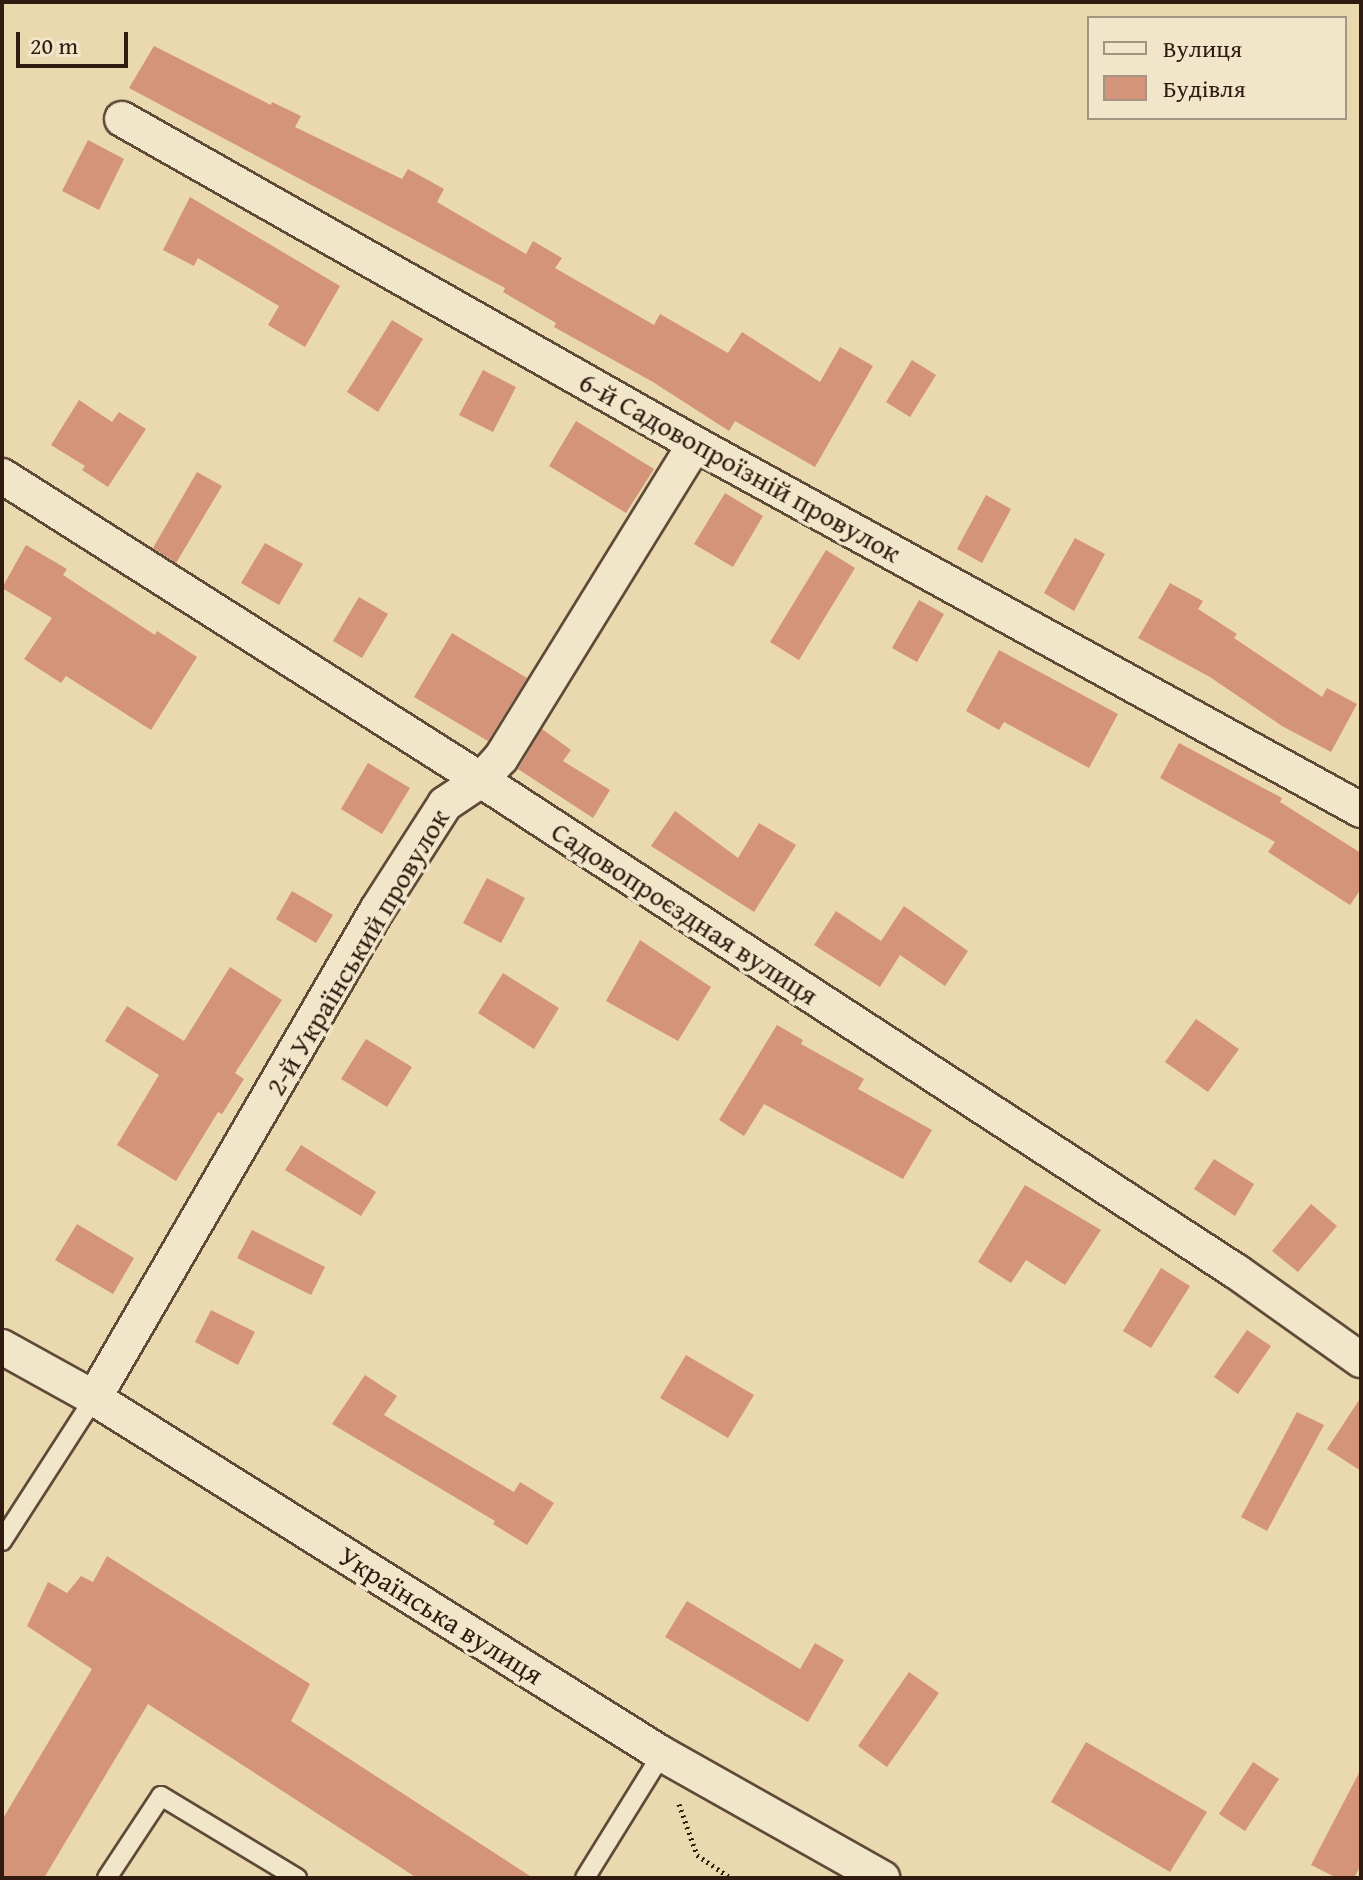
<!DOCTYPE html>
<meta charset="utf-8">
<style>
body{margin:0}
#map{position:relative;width:1363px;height:1880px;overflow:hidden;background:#ead8ae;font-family:"Gentium Book Plus",serif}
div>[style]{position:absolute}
.building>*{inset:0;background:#d49479}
.path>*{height:5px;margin-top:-2.5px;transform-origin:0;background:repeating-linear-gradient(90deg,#311b11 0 2px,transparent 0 6px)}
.roads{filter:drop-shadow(2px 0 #5f4a38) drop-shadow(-2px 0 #5f4a38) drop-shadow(0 2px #5f4a38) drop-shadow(0 -2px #5f4a38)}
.lane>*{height:18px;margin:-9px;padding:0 9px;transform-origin:9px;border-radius:9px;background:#f1e6ca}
.street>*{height:34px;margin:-17px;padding:0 17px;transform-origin:17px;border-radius:17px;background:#f1e6ca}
span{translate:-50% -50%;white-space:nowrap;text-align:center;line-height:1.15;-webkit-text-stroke:7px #f1e6ca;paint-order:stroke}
.street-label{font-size:28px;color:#311b11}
.frame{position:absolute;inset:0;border:4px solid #311b11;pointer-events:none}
.legend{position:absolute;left:1087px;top:16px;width:260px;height:104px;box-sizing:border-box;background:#f1e6ca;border:2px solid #a49580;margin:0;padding:10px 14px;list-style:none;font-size:24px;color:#311b11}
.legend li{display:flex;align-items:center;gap:16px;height:40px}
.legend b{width:40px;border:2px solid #a49580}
.scale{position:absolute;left:16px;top:32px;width:112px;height:36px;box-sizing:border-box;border:4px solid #311b11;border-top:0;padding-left:10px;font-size:24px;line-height:28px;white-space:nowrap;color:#311b11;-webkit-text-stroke:6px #f1e6ca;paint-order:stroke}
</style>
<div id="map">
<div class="building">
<div style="clip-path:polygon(154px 46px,271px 105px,272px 102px,301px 116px,295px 127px,402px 179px,408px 169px,444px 189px,437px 202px,526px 254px,533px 241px,562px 258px,555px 268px,654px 325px,660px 314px,728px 353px,742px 332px,820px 382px,840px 347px,873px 366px,815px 467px,735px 421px,729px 431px,653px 382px,554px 327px,556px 323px,503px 292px,505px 288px,129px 88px)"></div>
<div style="clip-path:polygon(88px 140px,124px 159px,99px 210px,62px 191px)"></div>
<div style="clip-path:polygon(190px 197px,340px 286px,305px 347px,268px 325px,279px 306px,198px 258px,194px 266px,163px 250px)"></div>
<div style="clip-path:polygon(392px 320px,423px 339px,378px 412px,347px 392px)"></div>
<div style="clip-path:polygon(912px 360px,936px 375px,910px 417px,886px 402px)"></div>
<div style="clip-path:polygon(483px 370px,516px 387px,493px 432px,459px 415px)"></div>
<div style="clip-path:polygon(79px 400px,112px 422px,119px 412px,146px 429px,108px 487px,82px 470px,85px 466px,51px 445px)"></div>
<div style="clip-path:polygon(576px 421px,654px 469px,626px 513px,549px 466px)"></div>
<div style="clip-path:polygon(197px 472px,222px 486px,176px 563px,153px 548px)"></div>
<div style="clip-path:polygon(725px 493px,763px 516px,733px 567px,694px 544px)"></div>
<div style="clip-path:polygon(986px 495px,1011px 509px,982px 563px,957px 549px)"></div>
<div style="clip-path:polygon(1075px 538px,1105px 554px,1074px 611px,1044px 593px)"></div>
<div style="clip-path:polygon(265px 543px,303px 564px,279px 605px,241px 583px)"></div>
<div style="clip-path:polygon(26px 545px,67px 569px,63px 575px,155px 635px,157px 631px,197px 657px,151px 730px,66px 676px,61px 683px,24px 659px,52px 618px,2px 588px)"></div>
<div style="clip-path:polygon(826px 550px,855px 568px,799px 660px,770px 642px)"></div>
<div style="clip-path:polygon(1170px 583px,1203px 601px,1198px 609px,1237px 634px,1234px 638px,1322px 697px,1327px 688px,1357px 704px,1331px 752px,1282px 726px,1210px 677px,1138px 638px)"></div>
<div style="clip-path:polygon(359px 597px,388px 614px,362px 658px,333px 641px)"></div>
<div style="clip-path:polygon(919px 600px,944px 614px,917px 662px,892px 648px)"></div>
<div style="clip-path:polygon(452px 633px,527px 678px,488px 741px,414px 697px)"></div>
<div style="clip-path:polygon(999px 650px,1118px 714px,1089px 768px,1004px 722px,999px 730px,966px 711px)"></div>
<div style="clip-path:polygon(542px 729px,571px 750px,563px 761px,610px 790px,593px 818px,518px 769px)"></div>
<div style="clip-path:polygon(1179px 743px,1282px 798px,1280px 802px,1361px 853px,1361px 889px,1350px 905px,1268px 852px,1275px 842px,1160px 778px)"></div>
<div style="clip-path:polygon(368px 763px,410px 788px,382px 834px,341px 809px)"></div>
<div style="clip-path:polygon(675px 811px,738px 858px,759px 823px,796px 845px,754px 912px,651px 846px)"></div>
<div style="clip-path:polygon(487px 878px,525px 898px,501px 943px,463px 923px)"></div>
<div style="clip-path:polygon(292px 891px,333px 915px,316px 943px,276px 919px)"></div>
<div style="clip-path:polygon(904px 906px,968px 951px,945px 986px,900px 955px,880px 987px,814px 945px,836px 911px,881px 941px)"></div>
<div style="clip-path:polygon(640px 940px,711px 987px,678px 1041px,606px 1001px)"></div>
<div style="clip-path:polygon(230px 967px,282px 1000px,235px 1073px,244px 1079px,222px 1114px,218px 1112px,176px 1181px,117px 1145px,159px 1075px,105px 1041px,127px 1006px,184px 1041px)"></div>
<div style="clip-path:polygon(503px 973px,559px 1008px,534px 1049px,478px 1013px)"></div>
<div style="clip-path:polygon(1196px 1019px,1239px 1049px,1208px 1092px,1165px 1062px)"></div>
<div style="clip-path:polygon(777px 1025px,803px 1040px,801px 1044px,864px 1079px,858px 1089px,932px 1130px,903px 1179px,764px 1104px,744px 1136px,719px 1120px)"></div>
<div style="clip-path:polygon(366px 1039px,412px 1067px,387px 1107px,341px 1079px)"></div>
<div style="clip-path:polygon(301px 1145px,376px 1192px,361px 1216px,285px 1170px)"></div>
<div style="clip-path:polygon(1214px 1159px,1254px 1184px,1235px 1216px,1194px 1189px)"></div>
<div style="clip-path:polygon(1025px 1185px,1101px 1230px,1065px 1285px,1026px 1260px,1011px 1283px,978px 1262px)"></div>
<div style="clip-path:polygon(1311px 1204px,1337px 1226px,1298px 1272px,1272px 1251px)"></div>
<div style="clip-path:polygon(77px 1224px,134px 1258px,113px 1294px,55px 1260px)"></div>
<div style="clip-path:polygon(252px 1230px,325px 1267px,311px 1295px,237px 1258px)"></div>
<div style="clip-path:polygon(1161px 1268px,1190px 1286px,1151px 1348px,1123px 1331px)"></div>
<div style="clip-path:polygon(211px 1310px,255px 1332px,238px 1365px,195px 1342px)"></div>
<div style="clip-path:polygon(1247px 1330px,1271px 1346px,1238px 1394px,1214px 1377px)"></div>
<div style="clip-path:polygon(686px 1355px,754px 1395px,728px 1438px,660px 1398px)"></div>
<div style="clip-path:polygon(365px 1375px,397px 1396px,384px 1415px,514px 1492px,520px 1482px,554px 1503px,527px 1545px,493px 1524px,495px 1521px,332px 1424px)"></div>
<div style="clip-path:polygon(1361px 1397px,1361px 1471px,1327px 1449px)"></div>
<div style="clip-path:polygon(1297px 1412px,1324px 1425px,1267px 1531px,1241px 1517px)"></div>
<div style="clip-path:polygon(107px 1556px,310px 1684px,291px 1721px,533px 1878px,417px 1878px,148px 1704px,44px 1878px,2px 1878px,2px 1820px,92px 1669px,27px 1626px,48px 1582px,67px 1593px,81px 1576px,93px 1582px)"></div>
<div style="clip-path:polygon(687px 1601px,800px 1669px,815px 1643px,844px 1660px,808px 1722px,665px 1637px)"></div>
<div style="clip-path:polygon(909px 1672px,939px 1693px,887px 1767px,858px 1746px)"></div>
<div style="clip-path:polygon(1086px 1742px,1207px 1812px,1170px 1872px,1051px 1802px)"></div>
<div style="clip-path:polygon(1253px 1762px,1279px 1779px,1245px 1831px,1219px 1814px)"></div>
<div style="clip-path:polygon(1361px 1769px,1361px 1865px,1354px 1878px,1337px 1878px,1311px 1865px)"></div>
</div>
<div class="path">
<div style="left:679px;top:1804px;width:54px;rotate:70.6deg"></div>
<div style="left:697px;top:1855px;width:41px;rotate:34.1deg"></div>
</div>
<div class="roads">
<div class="lane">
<div style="left:2px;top:1541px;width:170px;rotate:-57.2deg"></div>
<div style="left:107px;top:1878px;width:98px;rotate:-56.6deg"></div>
<div style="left:161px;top:1796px;width:159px;rotate:31.1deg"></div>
<div style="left:585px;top:1878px;width:146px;rotate:-58.2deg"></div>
</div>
<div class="street">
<div style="left:122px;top:119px;width:659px;rotate:29.56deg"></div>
<div style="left:695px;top:444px;width:760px;rotate:28.79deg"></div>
<div style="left:2px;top:476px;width:567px;rotate:32.4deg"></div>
<div style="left:481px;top:780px;width:902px;rotate:33.06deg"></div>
<div style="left:1237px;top:1272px;width:152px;rotate:35.4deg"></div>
<div style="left:2px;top:1347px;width:105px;rotate:29deg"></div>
<div style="left:94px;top:1398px;width:670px;rotate:32.08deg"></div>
<div style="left:662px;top:1754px;width:253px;rotate:29.4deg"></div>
<div style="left:94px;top:1398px;width:564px;rotate:-59.89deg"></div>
<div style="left:377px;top:910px;width:126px;rotate:-57.3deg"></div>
<div style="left:445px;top:804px;width:43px;rotate:-33.7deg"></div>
<div style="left:481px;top:780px;width:30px;rotate:-48deg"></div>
<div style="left:501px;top:758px;width:369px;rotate:-58.3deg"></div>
</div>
</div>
<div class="street-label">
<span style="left:740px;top:467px;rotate:29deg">6-й Садовопроїзній провулок</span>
<span style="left:685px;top:913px;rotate:33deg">Садовопроєздная вулиця</span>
<span style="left:357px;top:952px;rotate:-59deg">2-й Український провулок</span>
<span style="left:441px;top:1615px;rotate:32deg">Українська вулиця</span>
</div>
<div class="frame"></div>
<ul class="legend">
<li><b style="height:10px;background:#f1e6ca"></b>Вулиця</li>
<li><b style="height:22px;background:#d49479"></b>Будівля</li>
</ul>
<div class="scale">20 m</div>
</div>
